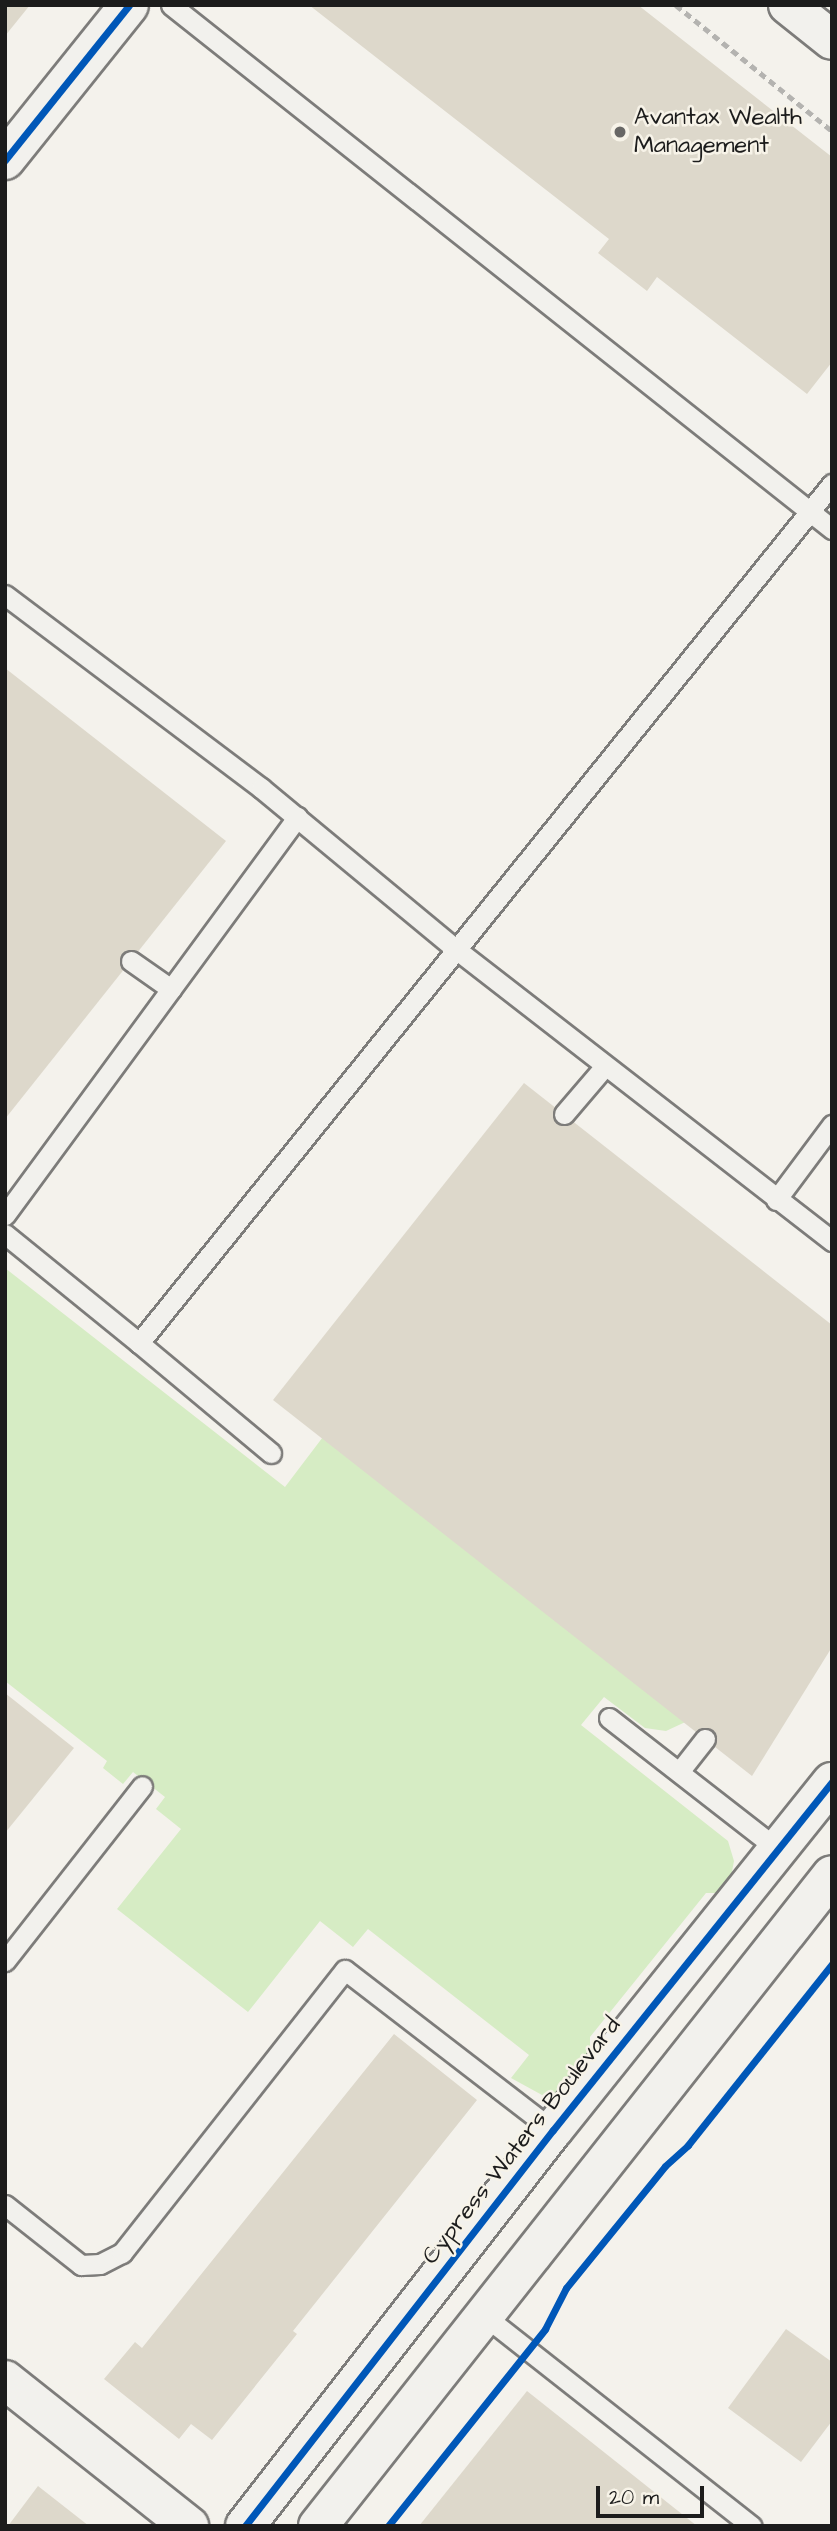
<!DOCTYPE html>
<style>
body{margin:0}
#map{position:relative;width:837px;height:2531px;overflow:hidden;background:#f4f2ec;font-family:"Architects Daughter",sans-serif}
div>[style]{position:absolute}
.green>*{inset:0;background:#d6ecc4}
.building>*{inset:0;background:#ddd8cb}
.path>*{height:4.5px;margin-top:-2.25px;transform-origin:0;background:repeating-linear-gradient(90deg,#b4b3b0 0 7px,transparent 0 12px)}
.roads{filter:drop-shadow(2px 0 #7d7c7a) drop-shadow(-2px 0 #7d7c7a) drop-shadow(0 2px #7d7c7a) drop-shadow(0 -2px #7d7c7a)}
.service>*{height:19px;margin:-9.5px;padding:0 9.5px;transform-origin:9.5px;border-radius:9.5px;background:#f2f1ed}
.minor>*{height:38px;margin:-19px;padding:0 19px;transform-origin:19px;border-radius:19px;background:#f2f1ed}
.tertiary>*{height:38px;margin:-19px;padding:0 19px;transform-origin:19px;border-radius:19px;background:#f2f1ed}
.cycleway>*{height:7px;margin:-3.5px;padding:0 3.5px;transform-origin:3.5px;border-radius:3.5px;background:#0057b8}
.dots>*{width:19px;height:19px;translate:-50% -50%;box-sizing:border-box;border:4px solid #f7f3e8;border-radius:50%}
span{translate:-50% -50%;white-space:nowrap;text-align:center;line-height:1.15;-webkit-text-stroke:5px #f7f3e8;paint-order:stroke}
.poi-label{font-size:24px;color:#1c1c1c}
.left{translate:0 -50%;text-align:left}
.street-label{font-size:24px;color:#1c1c1c}
.frame{position:absolute;inset:0;border:7px solid #1c1c1c;pointer-events:none}
.scale{position:absolute;left:596px;top:2486px;width:108px;height:32px;box-sizing:border-box;border:4px solid #1c1c1c;border-top:0;padding-left:9px;font-size:21px;line-height:24px;white-space:nowrap;color:#1c1c1c;-webkit-text-stroke:5px #f7f3e8;paint-order:stroke}
</style>
<div id="map">
<div class="green">
<div style="clip-path:polygon(5px 1268px,285px 1487px,332px 1425px,694px 1718px,666px 1731px,645px 1728px,604px 1697px,581px 1725px,728px 1841px,734px 1861px,730px 1882px,721px 1893px,706px 1893px,590px 2037px,590px 2061px,563px 2091px,542px 2095px,511px 2078px,529px 2055px,368px 1929px,353px 1947px,320px 1921px,248px 2012px,117px 1909px,181px 1829px,156px 1809px,165px 1797px,133px 1772px,123px 1784px,103px 1768px,107px 1761px,5px 1681px)"></div>
</div>
<div class="building">
<div style="clip-path:polygon(5px 5px,30px 5px,5px 36px)"></div>
<div style="clip-path:polygon(309px 5px,638px 5px,832px 157px,832px 362px,807px 394px,657px 277px,647px 291px,598px 253px,609px 239px)"></div>
<div style="clip-path:polygon(5px 668px,226px 841px,5px 1119px)"></div>
<div style="clip-path:polygon(524px 1083px,832px 1325px,832px 1647px,752px 1776px,273px 1400px)"></div>
<div style="clip-path:polygon(5px 1693px,74px 1748px,5px 1833px)"></div>
<div style="clip-path:polygon(394px 2034px,477px 2100px,293px 2331px,297px 2334px,212px 2440px,191px 2424px,179px 2439px,104px 2379px,135px 2342px,142px 2348px)"></div>
<div style="clip-path:polygon(786px 2329px,832px 2362px,832px 2421px,801px 2462px,728px 2408px)"></div>
<div style="clip-path:polygon(527px 2391px,697px 2526px,419px 2526px)"></div>
<div style="clip-path:polygon(38px 2486px,89px 2526px,8px 2526px)"></div>
</div>
<div class="path">
<div style="left:676px;top:5px;width:201px;rotate:38.9deg"></div>
</div>
<div class="roads">
<div class="service">
<div style="left:171px;top:5px;width:844px;rotate:38.41deg"></div>
<div style="left:5px;top:595px;width:321px;rotate:37deg"></div>
<div style="left:261px;top:788px;width:254px;rotate:39.6deg"></div>
<div style="left:457px;top:950px;width:475px;rotate:37.8deg"></div>
<div style="left:131px;top:961px;width:49px;rotate:35deg"></div>
<div style="left:564px;top:1114px;width:63px;rotate:-49.5deg"></div>
<div style="left:776px;top:1200px;width:94px;rotate:-53.3deg"></div>
<div style="left:5px;top:1215px;width:494px;rotate:-53.7deg"></div>
<div style="left:5px;top:1234px;width:173px;rotate:39.1deg"></div>
<div style="left:271px;top:1453px;width:172px;rotate:-140.2deg"></div>
<div style="left:139px;top:1343px;width:1104px;rotate:-51.11deg"></div>
<div style="left:609px;top:1718px;width:213px;rotate:37.9deg"></div>
<div style="left:679px;top:1772px;width:42px;rotate:-51.8deg"></div>
<div style="left:5px;top:1961px;width:222px;rotate:-51.9deg"></div>
<div style="left:5px;top:2205px;width:97px;rotate:38.3deg"></div>
<div style="left:81px;top:2265px;width:19px;rotate:-3deg"></div>
<div style="left:100px;top:2264px;width:25px;rotate:-27deg"></div>
<div style="left:122px;top:2253px;width:360px;rotate:-51.8deg"></div>
<div style="left:345px;top:1970px;width:262px;rotate:37.6deg"></div>
<div style="left:486px;top:2317px;width:338px;rotate:38.2deg"></div>
</div>
<div class="minor">
<div style="left:5px;top:160px;width:198px;rotate:-51.3deg"></div>
<div style="left:5px;top:2380px;width:235px;rotate:38.4deg"></div>
</div>
<div class="tertiary">
<div style="left:788px;top:5px;width:56px;rotate:38.5deg"></div>
<div style="left:245px;top:2526px;width:502px;rotate:-52.13deg"></div>
<div style="left:553px;top:2130px;width:446px;rotate:-51.3deg"></div>
<div style="left:318px;top:2526px;width:829px;rotate:-51.71deg"></div>
</div>
</div>
<div class="cycleway">
<div style="left:5px;top:160px;width:198px;rotate:-51.3deg"></div>
<div style="left:245px;top:2526px;width:502px;rotate:-52.13deg"></div>
<div style="left:553px;top:2130px;width:446px;rotate:-51.3deg"></div>
<div style="left:388px;top:2526px;width:252px;rotate:-51.4deg"></div>
<div style="left:545px;top:2329px;width:46px;rotate:-62.9deg"></div>
<div style="left:566px;top:2288px;width:157px;rotate:-50.9deg"></div>
<div style="left:665px;top:2166px;width:31px;rotate:-42deg"></div>
<div style="left:688px;top:2145px;width:231px;rotate:-51.5deg"></div>
</div>
<div class="dots">
<div style="left:620px;top:132px;background:#686765"></div>
</div>
<div class="poi-label">
<span class="left" style="left:634px;top:132px">Avantax Wealth<br>Management</span>
</div>
<div class="street-label">
<span style="left:522px;top:2141px;rotate:-52deg">Cypress Waters Boulevard</span>
</div>
<div class="frame"></div>
<div class="scale">20 m</div>
</div>
